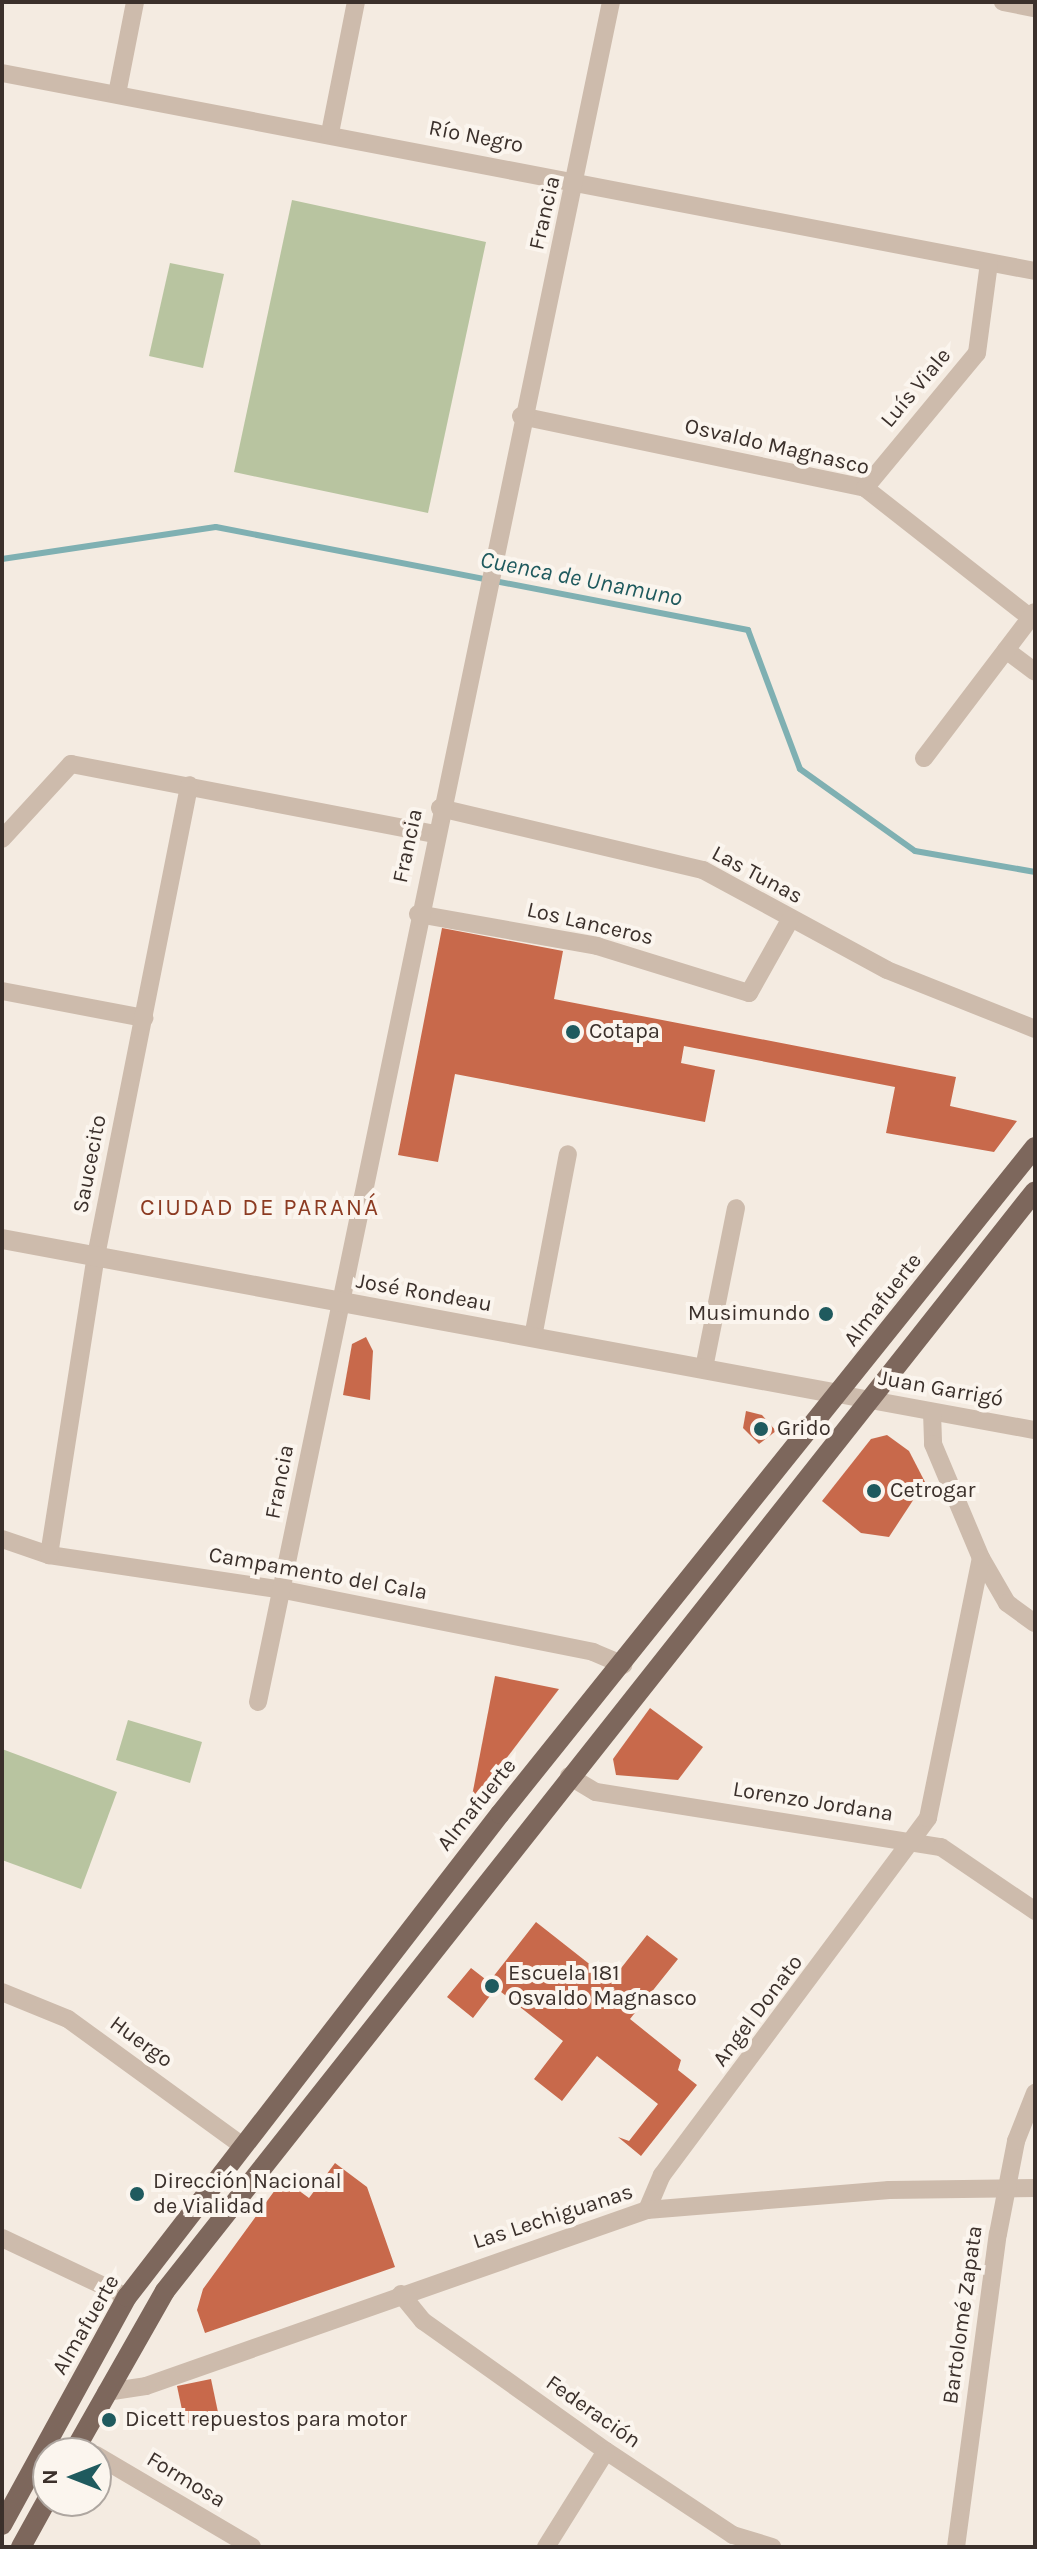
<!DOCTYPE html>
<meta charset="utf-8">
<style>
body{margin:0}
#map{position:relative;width:1037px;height:2549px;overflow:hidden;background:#f4ebe1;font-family:Karla,sans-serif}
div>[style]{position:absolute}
.green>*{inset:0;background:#b8c4a0}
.stream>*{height:6px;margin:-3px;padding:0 3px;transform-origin:3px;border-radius:3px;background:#7fb0b2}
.building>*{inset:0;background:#c8694b}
.minor>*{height:18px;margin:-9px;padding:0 9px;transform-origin:9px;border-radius:9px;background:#cdbbac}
.tertiary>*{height:20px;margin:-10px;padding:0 10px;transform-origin:10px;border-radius:10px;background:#cdbbac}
.primary>*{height:20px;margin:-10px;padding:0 10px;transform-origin:10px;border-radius:10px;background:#7d675c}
.dots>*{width:22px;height:22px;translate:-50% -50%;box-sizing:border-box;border:4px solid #fbf5ee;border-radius:50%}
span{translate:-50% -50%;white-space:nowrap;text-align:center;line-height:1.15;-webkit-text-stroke:8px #fbf5ee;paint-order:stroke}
.street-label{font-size:22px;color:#3b302b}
.poi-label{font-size:22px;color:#3b302b}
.left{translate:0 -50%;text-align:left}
.right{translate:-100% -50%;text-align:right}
.water-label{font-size:24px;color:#1f5a5e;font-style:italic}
.neighbourhood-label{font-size:24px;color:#8c3b22;letter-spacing:2px}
.frame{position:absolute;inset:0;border:4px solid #3b302b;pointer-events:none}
.north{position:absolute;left:32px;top:2437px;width:80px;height:80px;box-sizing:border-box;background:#fbf5ee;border:2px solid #aea6a0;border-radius:50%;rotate:270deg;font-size:22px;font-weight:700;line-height:32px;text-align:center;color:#3b302b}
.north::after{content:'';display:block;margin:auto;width:28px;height:36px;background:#1f5a5e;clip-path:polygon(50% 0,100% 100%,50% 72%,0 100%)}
</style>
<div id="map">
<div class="green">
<div style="clip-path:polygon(292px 200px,486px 242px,428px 513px,234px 472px)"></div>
<div style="clip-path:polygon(170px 263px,224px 274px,203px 368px,149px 356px)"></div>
<div style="clip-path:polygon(128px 1720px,202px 1742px,190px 1783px,116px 1760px)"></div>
<div style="clip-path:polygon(2px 1749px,117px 1792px,81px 1889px,2px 1860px)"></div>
</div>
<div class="stream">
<div style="left:2px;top:559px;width:216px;rotate:-8.5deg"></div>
<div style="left:216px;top:527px;width:542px;rotate:10.96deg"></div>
<div style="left:748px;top:630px;width:148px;rotate:69.5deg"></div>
<div style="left:800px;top:769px;width:141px;rotate:35.5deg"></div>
<div style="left:915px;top:851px;width:122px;rotate:9.9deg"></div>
</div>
<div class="building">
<div style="clip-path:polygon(442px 928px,563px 951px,554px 999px,956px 1077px,950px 1106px,1017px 1121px,994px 1152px,886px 1133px,895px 1087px,684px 1046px,681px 1063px,715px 1070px,705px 1122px,455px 1074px,438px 1162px,398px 1155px)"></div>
<div style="clip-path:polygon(366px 1337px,373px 1351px,370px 1400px,343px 1395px,352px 1344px)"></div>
<div style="clip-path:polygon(746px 1411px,762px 1415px,776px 1431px,759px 1444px,743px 1428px)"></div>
<div style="clip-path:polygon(887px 1435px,909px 1451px,925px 1482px,889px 1537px,861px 1533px,822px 1501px,871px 1439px)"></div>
<div style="clip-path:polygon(495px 1676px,559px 1689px,477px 1797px,472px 1796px)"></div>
<div style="clip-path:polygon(650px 1708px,703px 1747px,678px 1780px,616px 1775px,613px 1759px)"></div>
<div style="clip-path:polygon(536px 1922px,611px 1981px,647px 1935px,678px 1959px,630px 2019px,681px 2060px,678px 2070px,697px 2085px,641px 2156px,618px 2137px,629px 2141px,658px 2104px,597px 2056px,562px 2101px,534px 2079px,563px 2041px,496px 1988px,473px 2018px,447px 1997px,471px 1968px,489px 1982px)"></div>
<div style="clip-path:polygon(335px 2163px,367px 2187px,395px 2267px,205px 2333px,197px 2310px,203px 2289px,283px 2179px,309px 2198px)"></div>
<div style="clip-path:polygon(211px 2379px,219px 2417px,185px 2424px,177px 2386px)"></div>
</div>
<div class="minor">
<div style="left:1003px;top:2px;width:33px;rotate:11deg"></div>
<div style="left:2px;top:73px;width:1052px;rotate:10.85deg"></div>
<div style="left:117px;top:94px;width:94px;rotate:-78.9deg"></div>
<div style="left:330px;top:133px;width:134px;rotate:-78.8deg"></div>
<div style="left:521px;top:416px;width:351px;rotate:11.8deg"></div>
<div style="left:865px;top:488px;width:211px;rotate:38.1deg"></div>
<div style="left:865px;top:488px;width:175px;rotate:-50.3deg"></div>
<div style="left:977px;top:353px;width:91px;rotate:-82.4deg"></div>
<div style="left:1006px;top:650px;width:36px;rotate:37deg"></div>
<div style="left:924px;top:758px;width:183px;rotate:-52.8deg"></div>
<div style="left:440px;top:808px;width:270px;rotate:13.3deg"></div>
<div style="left:703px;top:870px;width:209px;rotate:28.5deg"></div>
<div style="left:887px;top:970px;width:159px;rotate:21.7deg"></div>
<div style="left:2px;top:839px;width:102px;rotate:-47.4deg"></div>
<div style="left:71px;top:764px;width:371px;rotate:10.9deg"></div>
<div style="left:418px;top:914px;width:182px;rotate:10.1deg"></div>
<div style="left:597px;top:946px;width:159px;rotate:17.2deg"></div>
<div style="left:749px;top:993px;width:84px;rotate:-60.7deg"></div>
<div style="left:2px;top:991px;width:145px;rotate:10.8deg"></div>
<div style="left:533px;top:1337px;width:186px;rotate:-79.2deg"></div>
<div style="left:704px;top:1368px;width:163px;rotate:-78.7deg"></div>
<div style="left:838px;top:1394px;width:200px;rotate:10.4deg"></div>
<div style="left:932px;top:1412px;width:32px;rotate:88deg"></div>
<div style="left:933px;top:1444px;width:124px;rotate:67.2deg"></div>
<div style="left:981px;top:1558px;width:52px;rotate:60deg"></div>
<div style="left:1007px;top:1603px;width:34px;rotate:36deg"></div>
<div style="left:2px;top:1539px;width:50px;rotate:18.8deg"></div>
<div style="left:49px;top:1555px;width:238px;rotate:8.5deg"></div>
<div style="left:284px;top:1590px;width:315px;rotate:11.3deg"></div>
<div style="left:593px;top:1652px;width:33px;rotate:23deg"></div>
<div style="left:49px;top:1555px;width:303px;rotate:-81.1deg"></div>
<div style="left:96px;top:1256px;width:480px;rotate:-78.8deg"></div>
<div style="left:258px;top:1702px;width:1736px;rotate:-78.27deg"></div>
<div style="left:569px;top:1776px;width:31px;rotate:31deg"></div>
<div style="left:596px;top:1792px;width:349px;rotate:9.1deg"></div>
<div style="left:941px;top:1847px;width:114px;rotate:34.2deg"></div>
<div style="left:2px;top:1992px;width:71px;rotate:22.2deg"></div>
<div style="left:68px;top:2019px;width:216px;rotate:36deg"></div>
<div style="left:647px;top:2210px;width:38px;rotate:-67deg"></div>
<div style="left:662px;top:2175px;width:445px;rotate:-53.3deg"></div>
<div style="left:928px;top:1818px;width:265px;rotate:-78.5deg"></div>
<div style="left:2px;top:2238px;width:138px;rotate:25.3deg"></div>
<div style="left:401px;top:2294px;width:35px;rotate:51deg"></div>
<div style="left:423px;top:2321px;width:224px;rotate:35.4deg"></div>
<div style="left:606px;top:2451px;width:152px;rotate:33.5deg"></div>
<div style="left:733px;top:2535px;width:41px;rotate:17.1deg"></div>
<div style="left:106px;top:2392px;width:40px;rotate:-8.5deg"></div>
<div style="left:146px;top:2386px;width:531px;rotate:-19.36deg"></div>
<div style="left:647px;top:2210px;width:243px;rotate:-4.7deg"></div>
<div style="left:889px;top:2190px;width:146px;rotate:-0.8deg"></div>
<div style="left:96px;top:2455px;width:181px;rotate:30.5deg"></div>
<div style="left:546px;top:2547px;width:113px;rotate:-58deg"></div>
<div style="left:956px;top:2547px;width:316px;rotate:-82.4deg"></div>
<div style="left:998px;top:2234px;width:95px;rotate:-79deg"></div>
<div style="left:1016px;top:2141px;width:52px;rotate:-68.4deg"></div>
</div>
<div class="tertiary">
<div style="left:2px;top:1239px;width:850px;rotate:10.5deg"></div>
</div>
<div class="primary">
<div style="left:73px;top:2453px;width:186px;rotate:-60.4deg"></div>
<div style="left:165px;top:2291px;width:1402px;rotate:-51.66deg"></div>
<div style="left:2px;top:2525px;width:260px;rotate:-61.3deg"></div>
<div style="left:127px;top:2297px;width:610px;rotate:-52.32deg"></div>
<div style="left:500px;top:1814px;width:855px;rotate:-51.27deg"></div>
<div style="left:21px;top:2547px;width:56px;rotate:-61.1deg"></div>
</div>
<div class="dots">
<div style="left:573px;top:1032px;background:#1f5a5e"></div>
<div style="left:826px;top:1314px;background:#1f5a5e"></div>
<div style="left:761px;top:1429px;background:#1f5a5e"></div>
<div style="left:874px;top:1491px;background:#1f5a5e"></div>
<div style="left:492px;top:1986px;background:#1f5a5e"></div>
<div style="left:137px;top:2194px;background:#1f5a5e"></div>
<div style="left:109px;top:2420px;background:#1f5a5e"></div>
</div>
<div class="street-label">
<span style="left:476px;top:137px;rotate:11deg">Río Negro</span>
<span style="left:545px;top:213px;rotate:-77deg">Francia</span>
<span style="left:916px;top:388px;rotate:-50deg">Luís Viale</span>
<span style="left:777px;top:447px;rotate:13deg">Osvaldo Magnasco</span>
<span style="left:408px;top:846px;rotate:-78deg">Francia</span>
<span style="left:757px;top:875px;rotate:28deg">Las Tunas</span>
<span style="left:590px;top:924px;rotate:13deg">Los Lanceros</span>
<span style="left:90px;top:1164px;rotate:-79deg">Saucecito</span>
<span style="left:424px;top:1293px;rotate:10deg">José Rondeau</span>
<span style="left:883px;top:1300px;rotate:-52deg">Almafuerte</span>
<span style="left:941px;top:1389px;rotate:10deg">Juan Garrigó</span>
<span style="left:280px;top:1482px;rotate:-79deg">Francia</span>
<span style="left:318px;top:1574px;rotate:10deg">Campamento del Cala</span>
<span style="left:813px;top:1802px;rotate:9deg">Lorenzo Jordana</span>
<span style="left:477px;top:1805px;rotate:-51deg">Almafuerte</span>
<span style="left:758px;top:2011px;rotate:-53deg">Angel Donato</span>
<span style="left:141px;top:2042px;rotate:36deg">Huergo</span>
<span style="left:553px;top:2217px;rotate:-18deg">Las Lechiguanas</span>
<span style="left:963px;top:2315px;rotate:-82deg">Bartolomé Zapata</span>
<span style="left:86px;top:2325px;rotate:-60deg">Almafuerte</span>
<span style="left:593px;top:2412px;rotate:35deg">Federación</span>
<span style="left:186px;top:2480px;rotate:31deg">Formosa</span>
</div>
<div class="poi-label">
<span class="left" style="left:589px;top:1032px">Cotapa</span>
<span class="right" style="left:810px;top:1314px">Musimundo</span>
<span class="left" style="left:777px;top:1429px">Grido</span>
<span class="left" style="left:890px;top:1491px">Cetrogar</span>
<span class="left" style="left:508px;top:1986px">Escuela 181<br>Osvaldo Magnasco</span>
<span class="left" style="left:153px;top:2194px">Dirección Nacional<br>de Vialidad</span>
<span class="left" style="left:125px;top:2420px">Dicett repuestos para motor</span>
</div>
<div class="water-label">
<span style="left:581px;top:579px;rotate:11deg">Cuenca de Unamuno</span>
</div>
<div class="neighbourhood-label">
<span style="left:260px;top:1208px">CIUDAD DE PARANÁ</span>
</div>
<div class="frame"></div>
<div class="north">N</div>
</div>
